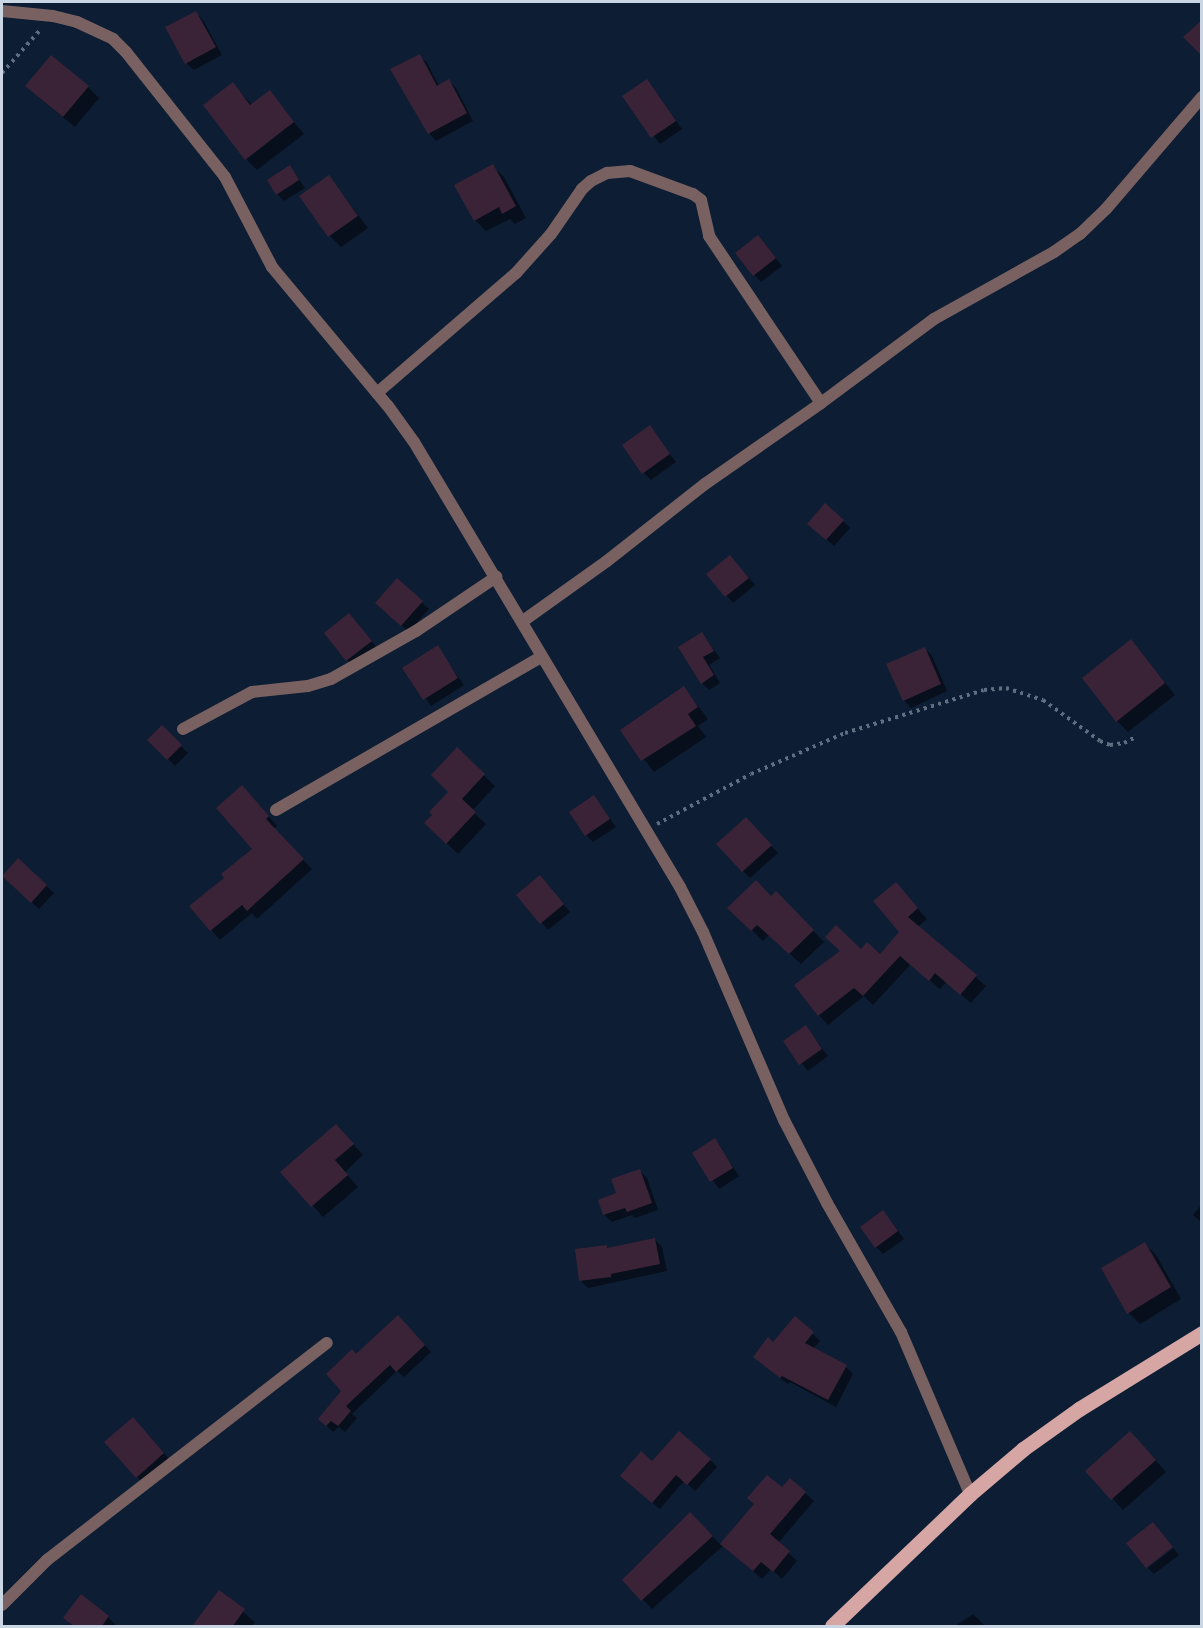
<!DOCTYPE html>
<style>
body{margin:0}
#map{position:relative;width:1203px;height:1628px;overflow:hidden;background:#0d1d33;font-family:"Asap Condensed",sans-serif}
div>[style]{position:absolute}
.shadow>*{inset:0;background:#0007}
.building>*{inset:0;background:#3b2337}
.path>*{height:4px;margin-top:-2px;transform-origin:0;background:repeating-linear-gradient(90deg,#606e81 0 3px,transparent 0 7.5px)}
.minor>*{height:12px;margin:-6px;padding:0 6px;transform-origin:6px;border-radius:6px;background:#786160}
.primary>*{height:15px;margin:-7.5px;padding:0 7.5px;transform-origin:7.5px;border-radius:7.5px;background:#d5a6a4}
span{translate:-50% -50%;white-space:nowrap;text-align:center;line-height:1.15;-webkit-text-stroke:4.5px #0d1d33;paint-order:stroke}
.frame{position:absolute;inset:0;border:3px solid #cbd6e5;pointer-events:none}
</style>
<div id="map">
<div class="shadow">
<div style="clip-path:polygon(196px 13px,203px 20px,222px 55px,194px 70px,186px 63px)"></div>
<div style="clip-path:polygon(419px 55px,427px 63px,439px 86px,449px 81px,456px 88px,473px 121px,436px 141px,429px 133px)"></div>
<div style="clip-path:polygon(646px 81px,682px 129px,660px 144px,624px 97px)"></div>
<div style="clip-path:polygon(233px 84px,252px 105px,269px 92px,304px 134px,257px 170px,246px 159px)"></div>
<div style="clip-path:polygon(88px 87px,99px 98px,75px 127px,38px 97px)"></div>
<div style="clip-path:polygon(492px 166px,504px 177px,526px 218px,515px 224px,510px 219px,486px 231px,475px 220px)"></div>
<div style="clip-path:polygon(290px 167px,305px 188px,284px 201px,277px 194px)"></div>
<div style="clip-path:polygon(329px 177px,368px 228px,341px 247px,330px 236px)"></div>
<div style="clip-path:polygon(765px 244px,782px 266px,761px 282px,754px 275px)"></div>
<div style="clip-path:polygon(649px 427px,676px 462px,651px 480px,644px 473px)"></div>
<div style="clip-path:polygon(843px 521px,850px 528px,834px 546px,817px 531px)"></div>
<div style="clip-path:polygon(737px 564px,755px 585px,733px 603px,708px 574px)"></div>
<div style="clip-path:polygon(397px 580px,429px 609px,409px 632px,384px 610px)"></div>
<div style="clip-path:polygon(356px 622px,378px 649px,354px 667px,347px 660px)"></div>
<div style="clip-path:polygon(702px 634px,720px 658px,709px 665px,720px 683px,709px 690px,702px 683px)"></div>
<div style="clip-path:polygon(1131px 641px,1175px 695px,1128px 732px,1117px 721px)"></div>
<div style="clip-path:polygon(437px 647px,464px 685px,431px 706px,405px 668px)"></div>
<div style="clip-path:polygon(925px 648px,932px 656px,947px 691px,911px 708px,904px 700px)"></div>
<div style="clip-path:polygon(684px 688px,708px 719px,698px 726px,706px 737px,654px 772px,622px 730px)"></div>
<div style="clip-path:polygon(162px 727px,188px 753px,175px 766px,149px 740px)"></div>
<div style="clip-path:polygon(457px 749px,495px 786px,472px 811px,486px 824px,458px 854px,426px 823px,450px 792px)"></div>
<div style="clip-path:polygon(251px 796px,277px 826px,274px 829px,312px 869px,257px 919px,252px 913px,220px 940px,191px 906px,226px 878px,254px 849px)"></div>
<div style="clip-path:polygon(594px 797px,616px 827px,593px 842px,586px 835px)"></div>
<div style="clip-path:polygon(753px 826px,778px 853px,750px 878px,743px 871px)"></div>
<div style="clip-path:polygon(18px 860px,54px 893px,39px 909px,10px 883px)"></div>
<div style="clip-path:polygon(547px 884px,570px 912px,548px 930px,518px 895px)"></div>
<div style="clip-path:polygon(896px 884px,927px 919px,918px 927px,986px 986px,971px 1003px,946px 982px,940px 989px,911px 964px,873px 1005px,864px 996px,828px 1025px,819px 1015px,861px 951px,880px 956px,901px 932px)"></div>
<div style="clip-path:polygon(776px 894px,824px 942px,801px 964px,769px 935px,763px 941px,730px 908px,771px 898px)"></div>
<div style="clip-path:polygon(806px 1027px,828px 1056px,808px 1071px,785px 1042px)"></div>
<div style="clip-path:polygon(347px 1137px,363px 1155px,345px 1172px,358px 1187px,323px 1217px,283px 1172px)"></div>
<div style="clip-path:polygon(715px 1140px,739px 1176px,719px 1189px,694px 1153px)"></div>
<div style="clip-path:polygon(640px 1171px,647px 1178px,658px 1210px,635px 1218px,632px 1215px,612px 1222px,605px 1215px,600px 1200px,618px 1194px)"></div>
<div style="clip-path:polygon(1202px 1204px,1202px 1223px,1193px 1215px)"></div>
<div style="clip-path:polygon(890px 1220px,904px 1239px,883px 1254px,876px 1247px)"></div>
<div style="clip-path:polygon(655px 1240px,662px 1247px,667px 1271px,588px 1288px,581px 1281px,606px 1246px,609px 1249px)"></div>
<div style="clip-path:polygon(1145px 1244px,1156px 1255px,1181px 1299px,1140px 1324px,1129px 1313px)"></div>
<div style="clip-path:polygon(796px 1318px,820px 1341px,813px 1349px,846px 1367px,853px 1374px,836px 1407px,790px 1382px,788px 1384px,762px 1364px,773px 1344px)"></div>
<div style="clip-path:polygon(405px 1324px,431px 1352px,404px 1377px,397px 1371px,352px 1414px,357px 1418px,345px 1432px,339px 1427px,333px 1432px,320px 1419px,343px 1391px,356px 1356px)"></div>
<div style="clip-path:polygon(144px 1430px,174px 1465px,148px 1488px,137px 1477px)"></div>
<div style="clip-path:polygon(1141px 1444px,1166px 1472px,1123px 1510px,1087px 1471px)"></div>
<div style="clip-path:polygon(710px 1460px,717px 1467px,695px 1491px,684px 1481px,660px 1509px,629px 1483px,653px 1463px)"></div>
<div style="clip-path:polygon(782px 1489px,805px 1493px,814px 1501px,778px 1543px,797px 1561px,782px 1579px,771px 1569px,762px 1579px,724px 1545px,652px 1609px,624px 1580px,690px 1514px,721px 1545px,756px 1505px)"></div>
<div style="clip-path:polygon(1173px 1548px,1179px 1555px,1154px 1574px,1148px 1568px)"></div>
<div style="clip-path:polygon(219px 1592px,255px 1622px,252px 1626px,193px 1626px)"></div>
<div style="clip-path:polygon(81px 1596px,108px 1617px,115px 1624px,114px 1626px,72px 1625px,65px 1618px)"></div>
<div style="clip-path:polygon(973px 1614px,985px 1626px,955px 1626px)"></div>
</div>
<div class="building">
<div style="clip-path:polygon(196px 11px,216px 47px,185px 64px,165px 27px)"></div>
<div style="clip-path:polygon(1202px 20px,1202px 56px,1183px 37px)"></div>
<div style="clip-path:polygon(420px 54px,437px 86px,449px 79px,467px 113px,428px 134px,390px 69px)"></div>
<div style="clip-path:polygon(51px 55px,89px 86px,63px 117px,25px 86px)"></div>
<div style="clip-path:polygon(647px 79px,676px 121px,651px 138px,622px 96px)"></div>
<div style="clip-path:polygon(233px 82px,250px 105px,270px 90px,294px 122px,245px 160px,203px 105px)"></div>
<div style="clip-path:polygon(493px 164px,516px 206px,502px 214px,499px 207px,474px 221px,454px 185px)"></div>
<div style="clip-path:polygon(290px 165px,299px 180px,276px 195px,267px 180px)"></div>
<div style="clip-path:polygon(329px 175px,358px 216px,328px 237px,299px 196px)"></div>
<div style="clip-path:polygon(758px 235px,776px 258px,753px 276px,735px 253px)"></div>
<div style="clip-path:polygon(650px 425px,670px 454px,642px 474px,622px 445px)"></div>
<div style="clip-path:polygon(825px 503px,844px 520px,826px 540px,807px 524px)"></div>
<div style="clip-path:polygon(730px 555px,749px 578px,725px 597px,706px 574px)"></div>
<div style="clip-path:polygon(397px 578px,423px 601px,401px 626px,375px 603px)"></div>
<div style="clip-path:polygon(349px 613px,372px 641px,346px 661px,324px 633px)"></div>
<div style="clip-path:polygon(702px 632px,714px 651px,703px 657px,714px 675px,701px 684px,678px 647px)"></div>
<div style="clip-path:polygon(1131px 639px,1165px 683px,1116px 722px,1082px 678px)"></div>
<div style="clip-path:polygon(438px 645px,458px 678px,423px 700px,402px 668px)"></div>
<div style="clip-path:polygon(925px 647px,941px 684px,903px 701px,886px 664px)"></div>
<div style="clip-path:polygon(684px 686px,698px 707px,688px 714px,696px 726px,641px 761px,620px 730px)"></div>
<div style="clip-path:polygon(162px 725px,182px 745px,167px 760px,147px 740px)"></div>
<div style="clip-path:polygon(457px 747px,485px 774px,462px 799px,476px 812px,446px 844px,424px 823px,432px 815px,429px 812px,448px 792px,431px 775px)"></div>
<div style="clip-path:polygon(242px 785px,269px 816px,266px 819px,304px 859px,247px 911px,242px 905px,210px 931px,189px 906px,224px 878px,221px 874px,252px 849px,216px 808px)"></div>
<div style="clip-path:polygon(594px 795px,610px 819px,585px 836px,569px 812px)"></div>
<div style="clip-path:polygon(746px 817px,772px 845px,742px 872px,716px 844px)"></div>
<div style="clip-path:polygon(18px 858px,47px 885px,31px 903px,2px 876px)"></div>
<div style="clip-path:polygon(540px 875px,564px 904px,540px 924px,516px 895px)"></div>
<div style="clip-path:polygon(756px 880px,771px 896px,776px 891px,814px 930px,789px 954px,757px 925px,751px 931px,727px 908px)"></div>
<div style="clip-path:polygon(896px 882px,918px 908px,908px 917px,977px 975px,960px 995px,935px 973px,929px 981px,900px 956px,863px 996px,854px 988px,818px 1016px,794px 985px,840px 951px,825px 937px,836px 925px,861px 949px,867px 942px,880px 954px,899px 932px,873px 901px)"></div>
<div style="clip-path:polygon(806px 1025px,822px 1049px,799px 1065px,783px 1041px)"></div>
<div style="clip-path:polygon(336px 1124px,354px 1144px,335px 1160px,348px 1175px,311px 1207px,280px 1172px)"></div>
<div style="clip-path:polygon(715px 1138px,733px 1168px,710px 1182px,692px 1153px)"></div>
<div style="clip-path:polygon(640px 1169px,652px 1203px,627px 1212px,625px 1208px,603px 1215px,598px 1200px,616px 1193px,611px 1179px)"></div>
<div style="clip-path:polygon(883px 1210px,898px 1231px,875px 1248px,860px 1227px)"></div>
<div style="clip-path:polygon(655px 1238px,660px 1264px,611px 1274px,611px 1277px,579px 1281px,575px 1249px,607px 1245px,607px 1248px)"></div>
<div style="clip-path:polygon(1145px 1242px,1171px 1287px,1127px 1314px,1101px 1268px)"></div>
<div style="clip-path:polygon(398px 1315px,425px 1345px,396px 1372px,390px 1365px,346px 1406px,351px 1411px,338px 1426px,331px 1421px,326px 1426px,318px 1419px,341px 1391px,326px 1374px,352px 1349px,356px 1354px)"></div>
<div style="clip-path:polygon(795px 1316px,814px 1332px,805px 1343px,847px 1365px,828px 1400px,782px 1376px,780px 1378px,753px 1357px,768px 1337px,773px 1342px)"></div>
<div style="clip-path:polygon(133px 1417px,164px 1453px,136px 1478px,104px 1442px)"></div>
<div style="clip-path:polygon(679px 1431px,711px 1459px,687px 1485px,676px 1475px,652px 1503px,620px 1476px,641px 1451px,652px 1461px)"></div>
<div style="clip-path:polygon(1130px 1431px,1156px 1460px,1111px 1500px,1085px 1471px)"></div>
<div style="clip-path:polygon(767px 1475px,782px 1487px,790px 1478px,806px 1492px,770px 1534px,790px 1551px,773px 1572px,761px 1562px,753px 1571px,720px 1544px,754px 1504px,747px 1498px)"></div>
<div style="clip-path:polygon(690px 1512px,713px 1536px,641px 1601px,622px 1580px)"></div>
<div style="clip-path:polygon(1153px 1522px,1173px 1547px,1146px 1568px,1126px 1543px)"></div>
<div style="clip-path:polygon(219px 1590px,245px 1609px,233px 1626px,192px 1626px)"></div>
<div style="clip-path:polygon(81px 1594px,109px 1616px,102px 1626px,74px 1626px,63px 1618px)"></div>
</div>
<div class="path">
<div style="left:2px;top:73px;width:57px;rotate:-48.5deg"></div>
<div style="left:657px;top:824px;width:106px;rotate:-28deg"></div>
<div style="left:751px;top:774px;width:103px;rotate:-23.6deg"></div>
<div style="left:845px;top:733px;width:145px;rotate:-17.2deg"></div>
<div style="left:984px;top:690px;width:22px;rotate:-5deg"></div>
<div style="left:1006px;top:688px;width:39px;rotate:18deg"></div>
<div style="left:1043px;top:700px;width:70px;rotate:35.7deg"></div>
<div style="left:1100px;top:741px;width:11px;rotate:22deg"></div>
<div style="left:1110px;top:745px;width:14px;rotate:-8deg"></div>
<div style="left:1124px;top:743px;width:13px;rotate:-27deg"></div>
</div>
<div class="minor">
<div style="left:2px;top:11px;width:51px;rotate:5.6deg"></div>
<div style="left:53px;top:16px;width:25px;rotate:14deg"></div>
<div style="left:77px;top:22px;width:40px;rotate:25deg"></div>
<div style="left:113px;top:39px;width:18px;rotate:45deg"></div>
<div style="left:126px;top:52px;width:159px;rotate:51.6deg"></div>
<div style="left:225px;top:177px;width:102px;rotate:62.4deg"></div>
<div style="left:272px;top:267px;width:181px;rotate:50.2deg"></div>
<div style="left:388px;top:406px;width:44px;rotate:54.2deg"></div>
<div style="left:414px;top:442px;width:518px;rotate:59.13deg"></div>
<div style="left:680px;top:887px;width:51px;rotate:62.9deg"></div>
<div style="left:703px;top:932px;width:205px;rotate:66.7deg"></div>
<div style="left:784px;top:1120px;width:93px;rotate:62.6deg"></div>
<div style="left:827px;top:1203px;width:149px;rotate:60.2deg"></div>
<div style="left:901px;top:1332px;width:176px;rotate:66.9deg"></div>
<div style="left:377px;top:393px;width:184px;rotate:-40.8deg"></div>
<div style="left:516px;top:273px;width:52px;rotate:-48.1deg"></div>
<div style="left:551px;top:234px;width:55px;rotate:-55.4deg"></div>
<div style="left:582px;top:189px;width:12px;rotate:-42deg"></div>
<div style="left:591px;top:181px;width:18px;rotate:-27deg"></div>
<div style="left:607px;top:173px;width:23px;rotate:-5deg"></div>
<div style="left:630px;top:171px;width:67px;rotate:20.1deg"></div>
<div style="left:693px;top:194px;width:10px;rotate:37deg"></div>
<div style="left:701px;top:200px;width:37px;rotate:77deg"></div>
<div style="left:709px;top:236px;width:201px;rotate:56.2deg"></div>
<div style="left:523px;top:621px;width:103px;rotate:-35.5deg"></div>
<div style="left:607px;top:561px;width:125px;rotate:-38.2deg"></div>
<div style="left:705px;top:484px;width:141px;rotate:-34.9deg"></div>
<div style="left:821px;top:403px;width:141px;rotate:-36.6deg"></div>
<div style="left:934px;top:319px;width:137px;rotate:-29.2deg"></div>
<div style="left:1054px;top:252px;width:32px;rotate:-35deg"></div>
<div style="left:1080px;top:234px;width:36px;rotate:-44deg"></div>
<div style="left:1106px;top:209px;width:148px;rotate:-49.4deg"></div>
<div style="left:183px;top:729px;width:78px;rotate:-28.2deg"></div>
<div style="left:252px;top:692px;width:56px;rotate:-6.1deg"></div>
<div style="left:308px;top:686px;width:24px;rotate:-17deg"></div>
<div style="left:331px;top:679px;width:98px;rotate:-29.5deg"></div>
<div style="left:416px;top:631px;width:97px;rotate:-34deg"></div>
<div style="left:276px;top:810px;width:306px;rotate:-30deg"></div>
<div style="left:2px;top:1605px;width:64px;rotate:-45deg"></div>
<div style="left:47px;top:1560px;width:354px;rotate:-37.8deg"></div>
</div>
<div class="primary">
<div style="left:832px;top:1626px;width:191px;rotate:-43.7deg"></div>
<div style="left:970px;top:1494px;width:70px;rotate:-40.3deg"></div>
<div style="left:1023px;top:1449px;width:69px;rotate:-35.5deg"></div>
<div style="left:1079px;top:1409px;width:145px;rotate:-31.7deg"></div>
</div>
<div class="frame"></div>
</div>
